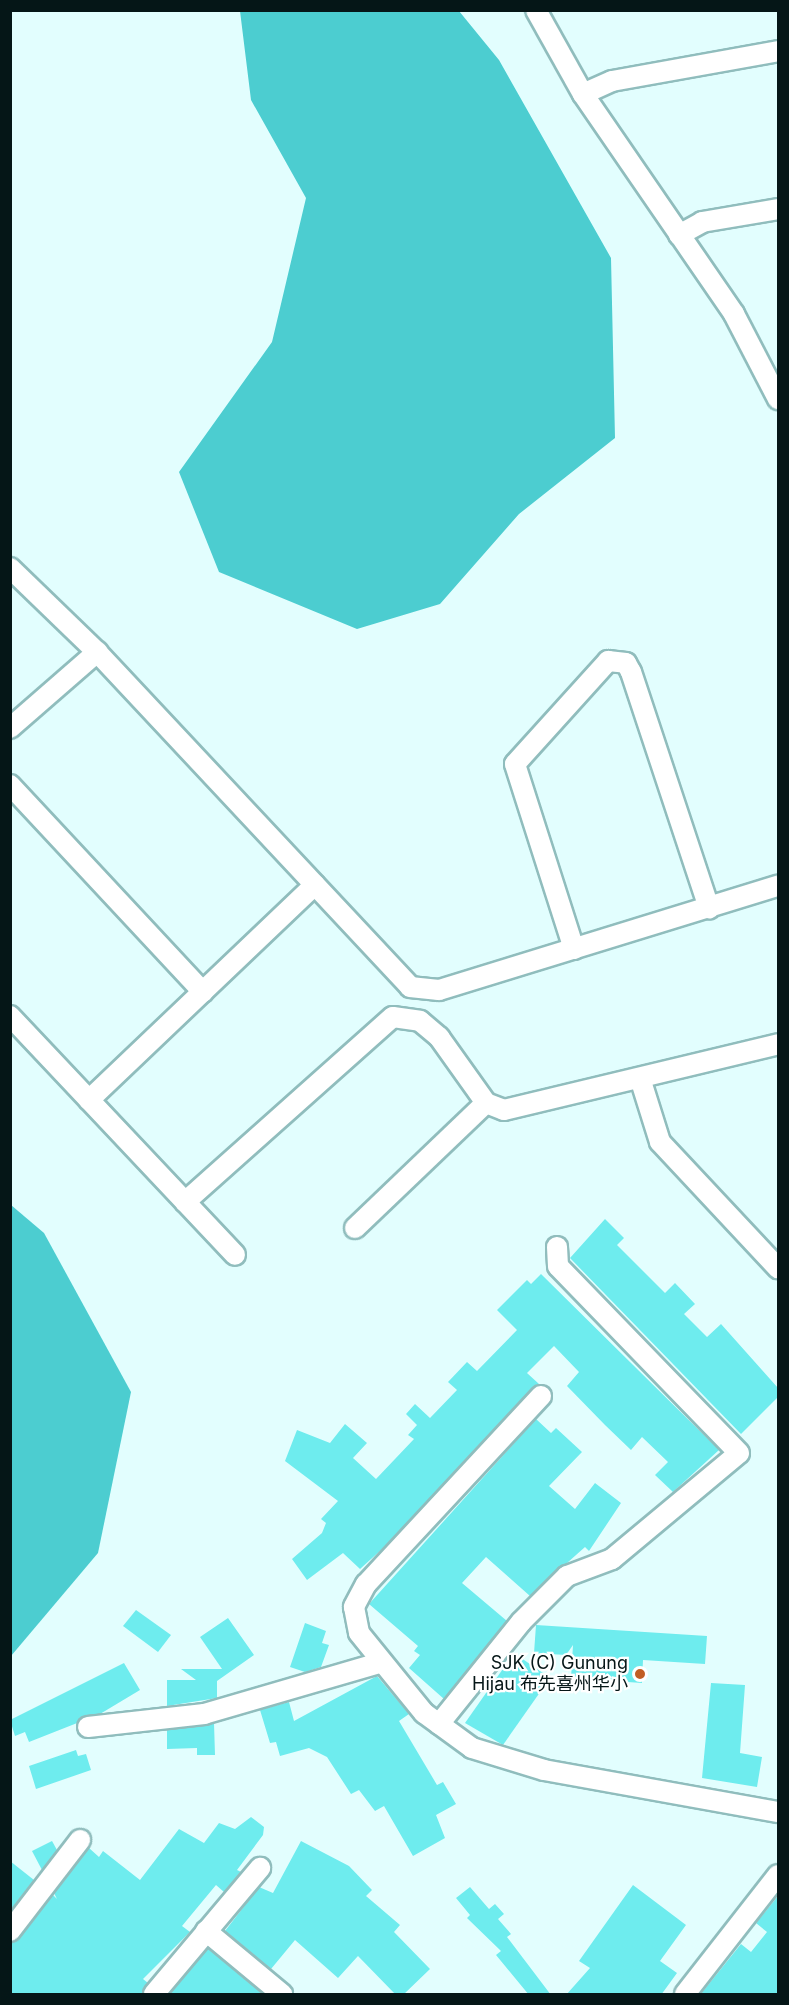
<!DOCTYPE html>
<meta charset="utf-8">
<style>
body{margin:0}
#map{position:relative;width:789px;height:2005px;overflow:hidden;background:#e2fefe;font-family:Inter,"Noto Sans SC",sans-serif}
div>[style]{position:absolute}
.forest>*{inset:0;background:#4ccdd0}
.building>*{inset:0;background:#6eecee}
.roads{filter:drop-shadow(2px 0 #90bdbd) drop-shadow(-2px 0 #90bdbd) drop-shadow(0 2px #90bdbd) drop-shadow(0 -2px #90bdbd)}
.street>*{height:20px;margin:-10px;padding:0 10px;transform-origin:10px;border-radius:10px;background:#fff}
.dots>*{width:16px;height:16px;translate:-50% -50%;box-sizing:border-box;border:3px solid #fff;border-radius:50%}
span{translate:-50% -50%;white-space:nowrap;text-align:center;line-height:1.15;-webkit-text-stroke:4.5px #fff;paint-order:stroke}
.poi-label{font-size:18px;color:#051617}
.right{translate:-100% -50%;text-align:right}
.frame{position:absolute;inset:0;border:12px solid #051617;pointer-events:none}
</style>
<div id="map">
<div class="forest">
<div style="clip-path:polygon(240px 11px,459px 11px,499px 60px,611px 258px,615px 438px,519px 514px,440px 604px,357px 629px,219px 572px,179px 472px,272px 342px,306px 198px,251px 100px)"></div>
<div style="clip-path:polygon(11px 1205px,44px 1233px,131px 1392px,98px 1553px,11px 1656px)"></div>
</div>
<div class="building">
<div style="clip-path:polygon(605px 1219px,624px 1238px,617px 1245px,665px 1293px,675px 1283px,695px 1304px,684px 1314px,707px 1337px,721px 1324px,778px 1388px,778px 1397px,741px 1434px,570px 1258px)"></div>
<div style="clip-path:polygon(541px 1274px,719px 1450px,673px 1492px,655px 1475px,668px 1462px,642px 1437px,631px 1450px,605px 1425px,567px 1386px,579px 1372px,554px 1346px,527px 1373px,539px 1384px,381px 1550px,360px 1569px,343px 1553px,307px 1580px,292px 1559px,322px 1533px,326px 1523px,321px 1519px,338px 1501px,285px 1461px,297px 1430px,330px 1443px,345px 1424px,367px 1443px,353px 1458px,376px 1479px,414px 1439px,408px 1435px,417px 1425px,406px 1414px,415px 1404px,430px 1418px,457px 1390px,448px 1382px,467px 1362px,477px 1371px,517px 1330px,497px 1310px,527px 1280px,531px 1284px)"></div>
<div style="clip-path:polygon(536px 1419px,551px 1433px,556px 1428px,582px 1452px,549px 1486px,575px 1509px,595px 1483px,621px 1503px,589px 1551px,585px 1547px,530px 1596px,486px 1557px,462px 1583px,507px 1621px,444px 1699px,409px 1668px,420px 1655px,414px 1651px,418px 1646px,369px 1604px)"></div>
<div style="clip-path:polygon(136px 1610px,171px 1635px,158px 1652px,123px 1626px)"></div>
<div style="clip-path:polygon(228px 1618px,254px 1655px,217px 1681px,217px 1698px,167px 1706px,167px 1680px,196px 1680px,181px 1669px,222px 1669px,200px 1637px)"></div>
<div style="clip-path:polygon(305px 1623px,326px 1631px,322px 1643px,329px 1645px,321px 1667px,305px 1672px,290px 1667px)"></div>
<div style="clip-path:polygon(536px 1625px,707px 1636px,705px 1664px,643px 1660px,642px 1683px,571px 1678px,573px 1645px,566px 1655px,534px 1653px)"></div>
<div style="clip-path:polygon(514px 1653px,550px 1678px,503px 1745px,465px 1723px)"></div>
<div style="clip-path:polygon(124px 1663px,140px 1690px,100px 1714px,29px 1742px,25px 1732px,15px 1736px,10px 1720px)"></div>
<div style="clip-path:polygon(377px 1676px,409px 1714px,399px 1721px,437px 1785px,443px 1782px,456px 1804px,436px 1815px,445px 1838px,413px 1856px,384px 1806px,375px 1811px,359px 1790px,351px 1794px,327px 1757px,309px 1748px,280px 1756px,276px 1742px,270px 1743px,260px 1710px,289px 1702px,294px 1721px)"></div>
<div style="clip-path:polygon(711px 1683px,745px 1685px,740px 1753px,762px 1757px,757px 1787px,702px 1778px)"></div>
<div style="clip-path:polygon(214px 1723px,215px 1755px,197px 1755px,197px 1748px,167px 1749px,167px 1730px)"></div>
<div style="clip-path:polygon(76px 1750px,78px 1756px,86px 1754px,91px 1770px,36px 1789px,29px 1766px)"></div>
<div style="clip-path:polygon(251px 1817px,264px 1827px,263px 1835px,237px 1870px,241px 1872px,224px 1892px,216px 1885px,182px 1926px,190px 1932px,143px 1979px,148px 1983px,142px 1995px,10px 1995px,10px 1943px,53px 1895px,57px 1899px,54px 1893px,89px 1848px,99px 1857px,103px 1851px,140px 1880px,179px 1829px,204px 1843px,219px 1823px,235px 1829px)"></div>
<div style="clip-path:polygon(52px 1841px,57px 1850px,42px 1870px,32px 1851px)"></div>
<div style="clip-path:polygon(301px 1841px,349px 1866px,372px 1890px,366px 1896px,400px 1925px,394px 1932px,430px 1969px,403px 1995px,396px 1995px,358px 1956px,338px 1978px,295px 1940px,271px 1969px,225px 1931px,259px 1887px,273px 1893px)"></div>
<div style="clip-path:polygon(10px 1861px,34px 1880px,10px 1911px)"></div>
<div style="clip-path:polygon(633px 1885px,686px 1925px,660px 1961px,677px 1973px,661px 1995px,566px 1995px,590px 1968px,579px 1961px)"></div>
<div style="clip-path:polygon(470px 1887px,489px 1909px,495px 1904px,504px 1914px,498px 1919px,511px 1934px,507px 1937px,551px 1995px,529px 1995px,496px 1955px,501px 1951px,467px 1918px,470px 1915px,456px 1898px)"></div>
<div style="clip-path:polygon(778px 1896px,778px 1995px,700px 1995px,741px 1944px,751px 1952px,767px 1932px,756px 1923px)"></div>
<div style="clip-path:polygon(208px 1948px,264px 1995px,169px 1995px)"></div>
</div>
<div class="roads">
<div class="street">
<div style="left:536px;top:10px;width:96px;rotate:60.8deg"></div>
<div style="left:583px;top:94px;width:267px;rotate:55.5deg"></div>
<div style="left:734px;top:314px;width:96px;rotate:62.6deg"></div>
<div style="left:583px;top:94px;width:32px;rotate:-24deg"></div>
<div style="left:612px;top:81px;width:169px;rotate:-10.2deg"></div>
<div style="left:679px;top:235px;width:26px;rotate:-29deg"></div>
<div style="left:702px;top:222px;width:77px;rotate:-9.7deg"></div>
<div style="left:10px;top:568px;width:121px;rotate:44deg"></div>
<div style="left:97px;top:652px;width:458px;rotate:46.9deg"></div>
<div style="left:410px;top:987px;width:29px;rotate:6deg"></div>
<div style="left:439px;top:990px;width:355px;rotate:-17.1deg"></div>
<div style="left:10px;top:728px;width:116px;rotate:-41.1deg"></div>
<div style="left:10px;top:785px;width:283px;rotate:47deg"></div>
<div style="left:574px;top:949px;width:194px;rotate:-107.7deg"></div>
<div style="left:515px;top:764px;width:139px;rotate:-47.9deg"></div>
<div style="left:608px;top:661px;width:18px;rotate:6deg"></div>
<div style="left:626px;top:663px;width:10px;rotate:61deg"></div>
<div style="left:631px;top:672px;width:249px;rotate:71.7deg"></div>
<div style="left:10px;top:1016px;width:328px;rotate:46.7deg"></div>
<div style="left:640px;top:1078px;width:67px;rotate:72.6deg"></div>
<div style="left:660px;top:1142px;width:173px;rotate:46.9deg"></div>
<div style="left:89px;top:1100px;width:312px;rotate:-43.6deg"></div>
<div style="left:185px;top:1202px;width:278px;rotate:-41.7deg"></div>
<div style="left:393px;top:1017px;width:27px;rotate:8deg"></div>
<div style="left:420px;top:1021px;width:25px;rotate:40deg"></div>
<div style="left:439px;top:1037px;width:81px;rotate:54.5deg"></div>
<div style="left:486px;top:1103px;width:19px;rotate:21deg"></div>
<div style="left:504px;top:1110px;width:282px;rotate:-13.5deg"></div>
<div style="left:355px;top:1228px;width:181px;rotate:-43.7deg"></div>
<div style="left:541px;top:1396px;width:257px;rotate:132.9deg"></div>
<div style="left:366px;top:1584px;width:26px;rotate:118deg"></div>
<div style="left:354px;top:1607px;width:26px;rotate:79deg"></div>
<div style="left:359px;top:1633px;width:103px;rotate:50.9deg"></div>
<div style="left:424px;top:1713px;width:59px;rotate:36.1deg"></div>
<div style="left:472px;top:1748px;width:75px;rotate:17deg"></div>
<div style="left:544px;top:1770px;width:238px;rotate:10.2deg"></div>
<div style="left:439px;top:1724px;width:131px;rotate:-51.2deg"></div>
<div style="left:521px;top:1622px;width:65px;rotate:-45deg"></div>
<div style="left:567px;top:1576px;width:48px;rotate:-20.7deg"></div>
<div style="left:612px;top:1559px;width:165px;rotate:-39.8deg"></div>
<div style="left:739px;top:1453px;width:260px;rotate:-134.1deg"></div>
<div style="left:558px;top:1266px;width:19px;rotate:-93deg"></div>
<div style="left:88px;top:1727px;width:117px;rotate:-6.4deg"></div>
<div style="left:204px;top:1714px;width:182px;rotate:-16.2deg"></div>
<div style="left:10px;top:1931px;width:115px;rotate:-52.4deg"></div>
<div style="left:206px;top:1931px;width:99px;rotate:39.7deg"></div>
<div style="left:154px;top:1994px;width:165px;rotate:-49.9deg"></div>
<div style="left:685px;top:1994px;width:151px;rotate:-52deg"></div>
</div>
</div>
<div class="dots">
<div style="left:640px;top:1674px;background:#c15e24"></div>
</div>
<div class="poi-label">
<span class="right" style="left:628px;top:1674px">SJK (C) Gunung<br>Hijau 布先喜州华小</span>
</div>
<div class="frame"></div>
</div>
